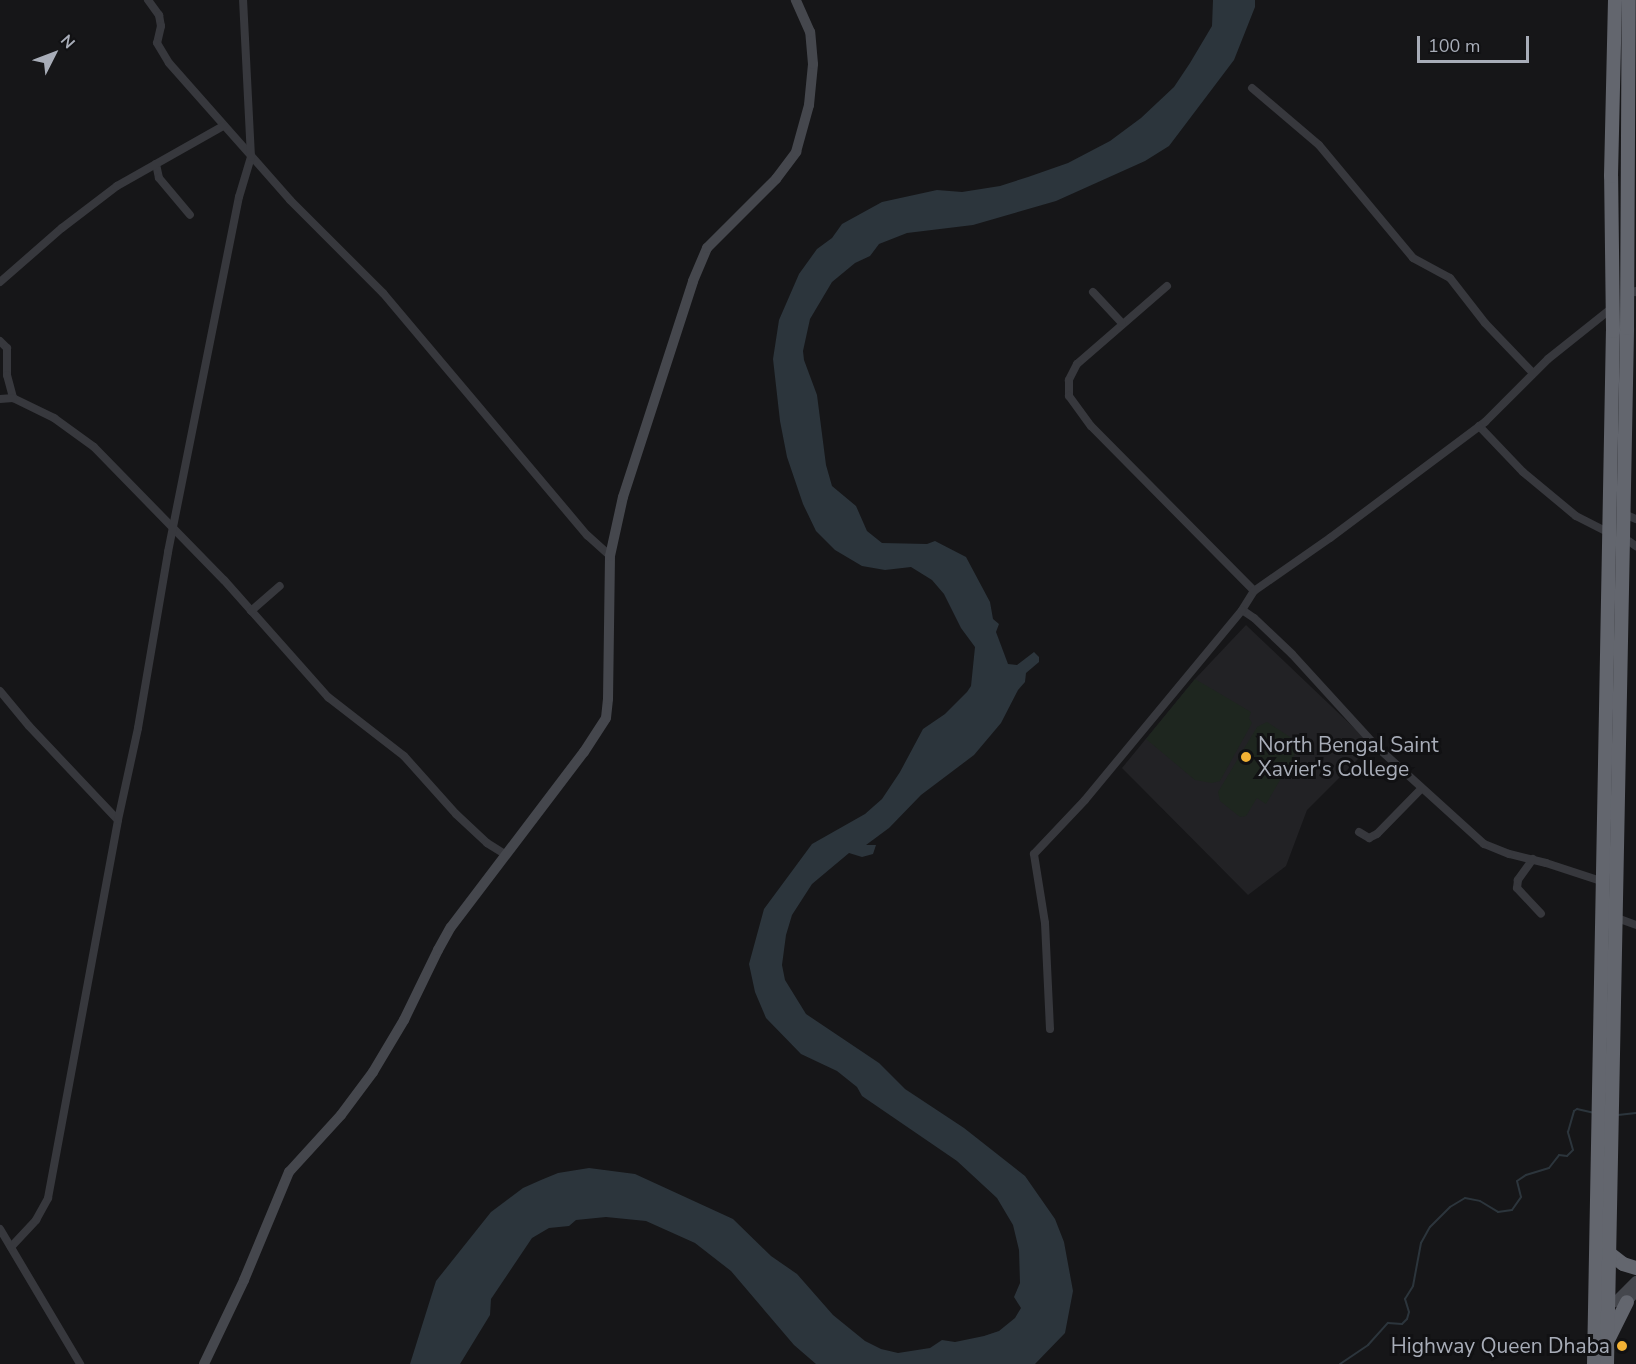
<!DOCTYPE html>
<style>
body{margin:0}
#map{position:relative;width:1636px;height:1364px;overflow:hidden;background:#161618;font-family:"Nunito Sans",sans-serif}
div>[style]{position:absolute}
.built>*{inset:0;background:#222225}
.green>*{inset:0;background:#1e261f}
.water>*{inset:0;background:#2c353c}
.stream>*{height:2px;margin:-1px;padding:0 1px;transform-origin:1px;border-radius:1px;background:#2c353c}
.street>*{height:8px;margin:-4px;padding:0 4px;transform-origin:4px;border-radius:4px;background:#37383d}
.secondary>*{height:10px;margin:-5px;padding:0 5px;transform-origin:5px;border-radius:5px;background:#45474d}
.highway>*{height:14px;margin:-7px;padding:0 7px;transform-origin:7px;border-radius:7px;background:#63666e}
.dots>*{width:16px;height:16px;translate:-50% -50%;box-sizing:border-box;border:3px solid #111113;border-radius:50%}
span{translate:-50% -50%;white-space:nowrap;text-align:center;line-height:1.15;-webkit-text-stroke:6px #111113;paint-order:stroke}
.poi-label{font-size:21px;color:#a8adb8}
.left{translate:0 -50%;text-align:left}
.right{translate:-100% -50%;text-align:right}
.north{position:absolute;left:24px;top:24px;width:60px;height:60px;-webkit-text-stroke:4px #111113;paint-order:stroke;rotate:48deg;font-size:16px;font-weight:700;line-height:24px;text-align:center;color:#a8adb8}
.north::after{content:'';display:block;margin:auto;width:21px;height:27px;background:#a8adb8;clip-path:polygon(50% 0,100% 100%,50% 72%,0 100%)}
.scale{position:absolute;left:1417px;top:36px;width:112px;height:27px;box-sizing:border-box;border:3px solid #a8adb8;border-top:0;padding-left:8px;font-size:18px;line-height:21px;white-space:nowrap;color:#a8adb8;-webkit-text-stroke:4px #111113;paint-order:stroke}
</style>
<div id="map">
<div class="built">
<div style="clip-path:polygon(1246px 625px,1372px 745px,1307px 810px,1286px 866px,1248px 895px,1122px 768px,1195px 679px)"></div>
</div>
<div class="green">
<div style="clip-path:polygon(1195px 679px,1251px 712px,1249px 718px,1252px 723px,1220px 781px,1212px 783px,1195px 780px,1146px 739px)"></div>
<div style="clip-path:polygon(1267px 722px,1301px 744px,1266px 804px,1257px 798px,1246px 816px,1240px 817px,1220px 801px,1218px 792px,1257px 727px)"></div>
</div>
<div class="water">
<div style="clip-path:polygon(1213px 0,1255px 0,1255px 7px,1234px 60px,1169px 146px,1145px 161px,1056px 201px,973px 225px,907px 233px,879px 244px,870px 256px,855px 263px,832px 282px,810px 319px,803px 351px,804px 360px,817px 395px,826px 465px,832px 486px,856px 506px,867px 531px,882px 543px,927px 544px,935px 541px,966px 557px,990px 602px,993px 619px,999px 624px,996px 632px,1008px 664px,1017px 665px,1034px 652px,1039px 657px,1039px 662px,1026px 673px,1025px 682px,1018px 690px,1001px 723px,974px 755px,921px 795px,889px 828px,866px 845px,876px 845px,873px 854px,862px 857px,849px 853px,812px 884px,792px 915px,786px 935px,782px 965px,785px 980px,806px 1014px,879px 1063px,905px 1089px,964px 1128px,1025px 1176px,1055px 1219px,1064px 1242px,1073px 1291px,1065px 1333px,1035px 1364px,816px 1364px,794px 1345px,731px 1271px,695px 1243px,646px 1221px,606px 1217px,576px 1220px,569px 1226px,549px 1228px,532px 1238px,491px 1299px,490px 1315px,460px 1364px,410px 1364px,436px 1281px,491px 1212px,523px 1188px,541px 1180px,558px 1173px,589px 1168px,635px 1174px,733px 1219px,771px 1256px,797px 1274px,833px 1315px,865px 1341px,881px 1349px,898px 1353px,930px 1348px,942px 1340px,955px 1342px,984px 1336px,999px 1331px,1015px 1318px,1021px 1308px,1014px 1297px,1020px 1283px,1019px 1250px,1013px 1225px,997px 1198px,957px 1161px,862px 1096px,857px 1087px,837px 1071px,801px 1054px,766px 1018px,755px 992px,749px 964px,764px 909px,812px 844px,865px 814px,882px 799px,900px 772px,923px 729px,945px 714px,967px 692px,971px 686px,975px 647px,961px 628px,944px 594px,932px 580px,911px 567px,885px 570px,862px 566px,835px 550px,816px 531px,803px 504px,787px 457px,780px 421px,773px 359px,779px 320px,799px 274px,817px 249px,832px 238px,842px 224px,882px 202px,937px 190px,962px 192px,1000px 186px,1028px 177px,1068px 163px,1110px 141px,1141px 118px,1174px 87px,1190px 63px,1212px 26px)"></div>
</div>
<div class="stream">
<div style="left:1618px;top:1115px;width:18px;rotate:-6deg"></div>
<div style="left:1340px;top:1364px;width:34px;rotate:-34deg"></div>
<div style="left:1368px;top:1345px;width:30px;rotate:-48deg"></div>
<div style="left:1388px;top:1323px;width:14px;rotate:4deg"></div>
<div style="left:1402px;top:1324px;width:7px;rotate:-45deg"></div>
<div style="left:1407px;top:1319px;width:7px;rotate:-74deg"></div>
<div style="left:1409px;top:1312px;width:14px;rotate:-107deg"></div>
<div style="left:1405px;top:1299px;width:15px;rotate:-58deg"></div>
<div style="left:1413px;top:1286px;width:44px;rotate:-79.5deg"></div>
<div style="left:1421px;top:1243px;width:18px;rotate:-61deg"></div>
<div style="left:1430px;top:1227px;width:28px;rotate:-45deg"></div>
<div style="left:1450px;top:1207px;width:17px;rotate:-31deg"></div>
<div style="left:1465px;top:1198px;width:15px;rotate:11deg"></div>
<div style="left:1480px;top:1201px;width:21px;rotate:31deg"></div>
<div style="left:1498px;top:1212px;width:14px;rotate:-8deg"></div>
<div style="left:1512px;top:1210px;width:16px;rotate:-55deg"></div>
<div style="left:1521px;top:1197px;width:16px;rotate:-104deg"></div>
<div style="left:1517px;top:1181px;width:11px;rotate:-34deg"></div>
<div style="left:1526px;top:1175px;width:24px;rotate:-17deg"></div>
<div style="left:1549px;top:1168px;width:16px;rotate:-52deg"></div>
<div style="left:1559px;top:1155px;width:8px;rotate:7deg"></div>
<div style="left:1567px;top:1156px;width:8px;rotate:-45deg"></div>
<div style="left:1573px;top:1150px;width:19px;rotate:-106deg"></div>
<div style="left:1568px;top:1132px;width:22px;rotate:-74deg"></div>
<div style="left:1574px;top:1111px;width:4px;rotate:-34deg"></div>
<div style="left:1577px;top:1109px;width:18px;rotate:13deg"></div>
</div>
<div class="street">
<div style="left:148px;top:0;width:19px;rotate:54deg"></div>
<div style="left:159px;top:15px;width:11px;rotate:80deg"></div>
<div style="left:161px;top:26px;width:17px;rotate:103deg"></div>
<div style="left:157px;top:43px;width:23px;rotate:59deg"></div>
<div style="left:169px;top:63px;width:183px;rotate:48.5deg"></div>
<div style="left:290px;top:200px;width:132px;rotate:45deg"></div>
<div style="left:383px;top:293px;width:317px;rotate:49.9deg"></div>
<div style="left:587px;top:535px;width:31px;rotate:42deg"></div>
<div style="left:1252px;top:88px;width:88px;rotate:40.4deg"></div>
<div style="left:1319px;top:145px;width:147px;rotate:50.2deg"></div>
<div style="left:1413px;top:258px;width:42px;rotate:28.4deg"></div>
<div style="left:1450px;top:278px;width:57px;rotate:52.1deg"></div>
<div style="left:1485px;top:323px;width:69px;rotate:46.2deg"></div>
<div style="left:156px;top:164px;width:14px;rotate:78deg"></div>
<div style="left:159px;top:178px;width:48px;rotate:50deg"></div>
<div style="left:0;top:282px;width:82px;rotate:-41.1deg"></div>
<div style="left:62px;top:228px;width:69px;rotate:-37.4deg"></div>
<div style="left:117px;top:186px;width:122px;rotate:-29.5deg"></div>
<div style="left:1167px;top:286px;width:119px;rotate:139.1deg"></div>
<div style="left:1077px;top:364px;width:18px;rotate:117deg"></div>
<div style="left:1069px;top:380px;width:16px;rotate:90deg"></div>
<div style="left:1069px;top:396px;width:37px;rotate:54deg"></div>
<div style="left:1091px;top:426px;width:232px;rotate:45.3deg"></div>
<div style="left:1093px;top:292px;width:42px;rotate:46.9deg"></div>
<div style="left:1635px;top:292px;width:1px;rotate:-45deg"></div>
<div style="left:0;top:341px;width:10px;rotate:45deg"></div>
<div style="left:7px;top:348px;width:27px;rotate:90deg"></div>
<div style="left:7px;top:375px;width:24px;rotate:75deg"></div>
<div style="left:13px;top:398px;width:46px;rotate:26deg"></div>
<div style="left:54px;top:418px;width:49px;rotate:35.9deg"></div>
<div style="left:94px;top:447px;width:186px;rotate:45.7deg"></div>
<div style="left:224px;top:580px;width:157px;rotate:48.4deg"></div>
<div style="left:328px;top:697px;width:96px;rotate:37.8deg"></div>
<div style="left:404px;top:756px;width:78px;rotate:48.1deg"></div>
<div style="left:456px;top:814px;width:42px;rotate:43.1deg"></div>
<div style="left:487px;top:843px;width:22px;rotate:32deg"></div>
<div style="left:0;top:399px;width:13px;rotate:-4deg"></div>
<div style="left:1479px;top:426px;width:64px;rotate:46.3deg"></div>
<div style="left:1523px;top:472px;width:69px;rotate:39.7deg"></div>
<div style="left:1576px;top:516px;width:38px;rotate:27deg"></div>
<div style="left:1624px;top:514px;width:13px;rotate:23deg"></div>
<div style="left:1623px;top:537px;width:16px;rotate:35deg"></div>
<div style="left:251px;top:611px;width:38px;rotate:-41deg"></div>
<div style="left:0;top:691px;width:45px;rotate:50.4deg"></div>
<div style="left:29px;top:726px;width:129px;rotate:46.6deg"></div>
<div style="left:1359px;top:832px;width:12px;rotate:31deg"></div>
<div style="left:1369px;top:838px;width:9px;rotate:-27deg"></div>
<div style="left:1377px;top:834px;width:64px;rotate:-45.6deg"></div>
<div style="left:1533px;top:859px;width:26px;rotate:126deg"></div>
<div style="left:1518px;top:880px;width:8px;rotate:97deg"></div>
<div style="left:1517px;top:888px;width:35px;rotate:47deg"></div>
<div style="left:1604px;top:882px;width:61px;rotate:-161.9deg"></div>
<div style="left:1546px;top:863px;width:38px;rotate:-166deg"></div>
<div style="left:1509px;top:854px;width:27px;rotate:-158deg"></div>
<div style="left:1484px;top:844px;width:147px;rotate:-137.8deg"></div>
<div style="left:1375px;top:745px;width:123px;rotate:-132.4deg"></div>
<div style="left:1292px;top:654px;width:52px;rotate:-136.5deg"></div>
<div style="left:1254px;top:618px;width:14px;rotate:-146deg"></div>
<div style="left:1242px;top:610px;width:22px;rotate:-58deg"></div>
<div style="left:1254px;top:591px;width:93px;rotate:-34.9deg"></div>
<div style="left:1330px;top:538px;width:194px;rotate:-36.8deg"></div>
<div style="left:1485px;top:422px;width:89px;rotate:-45deg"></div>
<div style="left:1548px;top:359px;width:82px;rotate:-38.6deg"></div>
<div style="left:1617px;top:918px;width:20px;rotate:20deg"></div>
<div style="left:1050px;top:1029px;width:106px;rotate:-92.7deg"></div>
<div style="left:1045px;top:923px;width:70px;rotate:-99.1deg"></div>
<div style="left:1034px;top:854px;width:74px;rotate:-46.6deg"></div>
<div style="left:1085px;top:800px;width:246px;rotate:-50.4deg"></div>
<div style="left:0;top:1229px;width:157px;rotate:59.3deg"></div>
<div style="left:11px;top:1247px;width:37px;rotate:-47deg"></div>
<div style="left:36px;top:1220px;width:25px;rotate:-61deg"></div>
<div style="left:48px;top:1198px;width:384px;rotate:-79.5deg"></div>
<div style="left:118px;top:820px;width:94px;rotate:-77.7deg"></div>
<div style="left:138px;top:728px;width:179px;rotate:-80.3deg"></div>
<div style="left:168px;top:552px;width:362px;rotate:-78.7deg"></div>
<div style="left:239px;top:197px;width:42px;rotate:-73.3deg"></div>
<div style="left:251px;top:157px;width:157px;rotate:-92.9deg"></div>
</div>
<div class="secondary">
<div style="left:1604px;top:1305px;width:11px;rotate:-15deg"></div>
<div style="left:1615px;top:1302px;width:30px;rotate:-45deg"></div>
<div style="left:1622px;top:1307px;width:21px;rotate:-47deg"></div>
<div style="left:204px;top:1364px;width:93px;rotate:-64.5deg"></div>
<div style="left:244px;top:1280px;width:117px;rotate:-67.4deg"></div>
<div style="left:289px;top:1172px;width:77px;rotate:-47.6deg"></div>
<div style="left:341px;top:1115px;width:54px;rotate:-53.3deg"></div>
<div style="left:373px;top:1072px;width:61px;rotate:-59.2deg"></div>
<div style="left:404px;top:1020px;width:78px;rotate:-64.1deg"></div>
<div style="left:438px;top:950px;width:26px;rotate:-61deg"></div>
<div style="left:451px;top:927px;width:220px;rotate:-52.8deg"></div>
<div style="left:584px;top:752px;width:40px;rotate:-57.1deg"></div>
<div style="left:606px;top:718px;width:19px;rotate:-84deg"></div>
<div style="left:608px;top:699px;width:143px;rotate:-89.2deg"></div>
<div style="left:610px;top:556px;width:60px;rotate:-77.6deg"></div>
<div style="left:623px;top:497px;width:227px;rotate:-72deg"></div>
<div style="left:693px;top:281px;width:36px;rotate:-67deg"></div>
<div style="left:707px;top:248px;width:98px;rotate:-45deg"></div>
<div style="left:776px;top:179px;width:34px;rotate:-53deg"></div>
<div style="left:796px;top:152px;width:49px;rotate:-74.5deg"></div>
<div style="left:809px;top:105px;width:41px;rotate:-84.4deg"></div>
<div style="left:813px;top:64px;width:32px;rotate:-95deg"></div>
<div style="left:810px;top:32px;width:35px;rotate:-114deg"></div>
</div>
<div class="highway">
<div style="left:1609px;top:1253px;width:18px;rotate:38deg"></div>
<div style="left:1623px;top:1264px;width:14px;rotate:17deg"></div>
<div style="left:1609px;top:1338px;width:40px;rotate:-63.4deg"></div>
<div style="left:1594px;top:1364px;width:1033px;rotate:-88.95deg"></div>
<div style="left:1613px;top:331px;width:155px;rotate:-90.7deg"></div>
<div style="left:1611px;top:176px;width:176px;rotate:-88.7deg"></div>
<div style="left:1607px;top:1364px;width:1036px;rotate:-88.89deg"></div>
<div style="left:1627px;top:328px;width:328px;rotate:-89.7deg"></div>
</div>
<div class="dots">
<div style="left:1246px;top:757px;background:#f2b134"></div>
<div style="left:1622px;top:1346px;background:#f2b134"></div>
</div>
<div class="poi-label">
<span class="left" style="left:1258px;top:757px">North Bengal Saint<br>Xavier's College</span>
<span class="right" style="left:1610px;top:1346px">Highway Queen Dhaba</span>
</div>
<div class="north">N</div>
<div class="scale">100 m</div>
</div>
